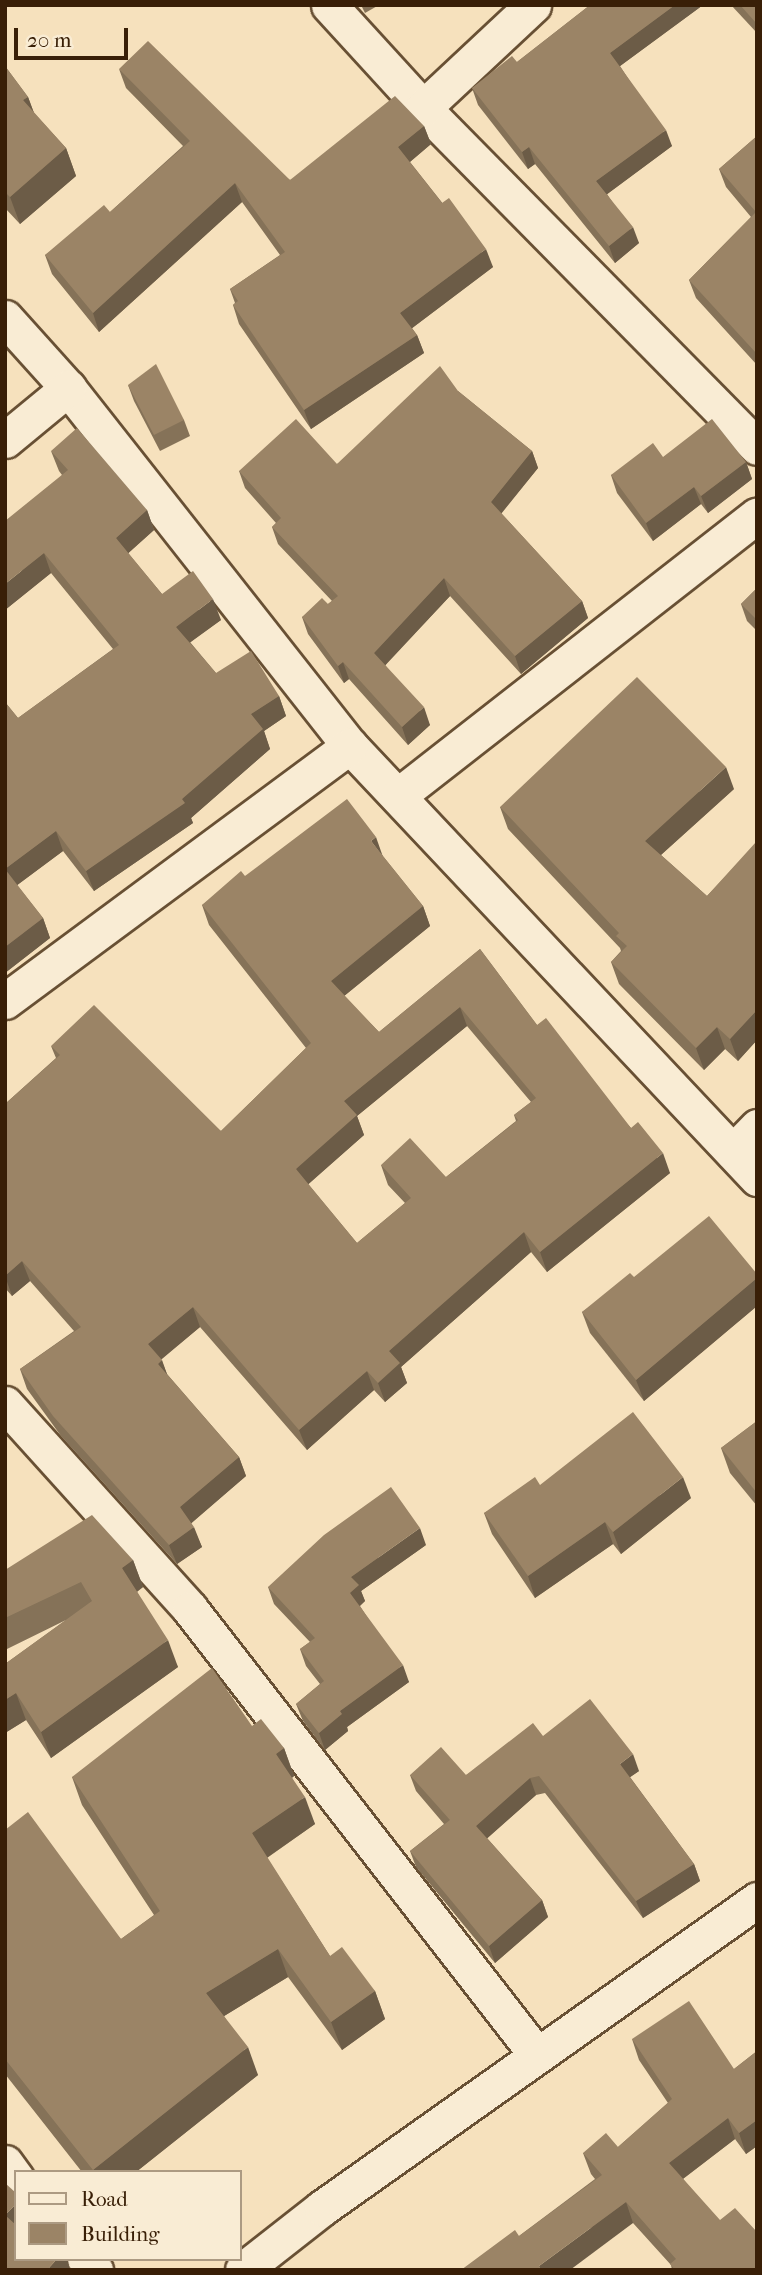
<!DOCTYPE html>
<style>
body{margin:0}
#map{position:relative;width:762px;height:2275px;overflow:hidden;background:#f6e1bd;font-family:"IM FELL French Canon",serif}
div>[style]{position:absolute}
.roads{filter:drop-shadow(2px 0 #685034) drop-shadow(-2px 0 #685034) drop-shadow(0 2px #685034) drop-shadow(0 -2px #685034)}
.minor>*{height:35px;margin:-17.5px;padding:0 17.5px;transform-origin:17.5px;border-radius:17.5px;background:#f9ecd4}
.wall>*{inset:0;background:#857258}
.shaded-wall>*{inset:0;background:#6c5c47}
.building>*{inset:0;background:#9b8466}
span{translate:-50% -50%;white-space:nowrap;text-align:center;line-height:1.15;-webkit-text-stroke:7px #f9ecd4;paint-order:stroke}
.frame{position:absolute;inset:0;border:7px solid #391f07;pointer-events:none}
.legend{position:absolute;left:14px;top:2170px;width:228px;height:91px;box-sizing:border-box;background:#f9ecd4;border:2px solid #ac9a82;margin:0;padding:9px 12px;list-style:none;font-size:21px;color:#391f07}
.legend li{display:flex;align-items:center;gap:14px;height:35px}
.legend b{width:35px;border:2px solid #ac9a82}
.scale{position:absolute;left:14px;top:28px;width:114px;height:32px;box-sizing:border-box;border:4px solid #391f07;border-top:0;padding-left:9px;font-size:21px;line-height:24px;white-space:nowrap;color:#391f07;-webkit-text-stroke:5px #f9ecd4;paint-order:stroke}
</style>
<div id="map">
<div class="roads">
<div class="minor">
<div style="left:329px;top:5px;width:139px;rotate:47.6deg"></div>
<div style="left:423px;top:108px;width:476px;rotate:45.4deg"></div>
<div style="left:423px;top:108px;width:151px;rotate:-43.1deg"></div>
<div style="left:5px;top:318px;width:94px;rotate:48deg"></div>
<div style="left:68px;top:388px;width:456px;rotate:51.8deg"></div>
<div style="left:350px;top:746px;width:594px;rotate:46.71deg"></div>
<div style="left:5px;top:440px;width:82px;rotate:-39.5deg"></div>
<div style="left:399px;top:795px;width:454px;rotate:-38deg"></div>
<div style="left:5px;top:1001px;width:429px;rotate:-36.5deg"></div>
<div style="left:733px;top:1152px;width:35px;rotate:-46deg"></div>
<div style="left:5px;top:1404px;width:276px;rotate:47.9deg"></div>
<div style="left:190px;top:1609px;width:565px;rotate:52.12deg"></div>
<div style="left:5px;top:2163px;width:19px;rotate:54deg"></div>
<div style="left:85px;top:2259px;width:15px;rotate:48deg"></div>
<div style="left:243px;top:2270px;width:100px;rotate:-38.1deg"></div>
<div style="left:322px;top:2208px;width:533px;rotate:-35.3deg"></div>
</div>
</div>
<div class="wall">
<div style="clip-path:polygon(361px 5px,379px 5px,365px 13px)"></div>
<div style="clip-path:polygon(590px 5px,703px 5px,620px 66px,672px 146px,607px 194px,639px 243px,615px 263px,535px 164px,528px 169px,478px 105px,472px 88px,517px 62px)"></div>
<div style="clip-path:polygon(731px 5px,757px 5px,757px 33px)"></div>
<div style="clip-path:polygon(5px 66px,28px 97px,34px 113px,66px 148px,76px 176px,20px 224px,5px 208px)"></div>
<div style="clip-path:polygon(119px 69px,290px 180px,424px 126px,431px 144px,410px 162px,493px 267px,412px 328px,417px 335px,424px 353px,311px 429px,239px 324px,233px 305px,235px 303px,230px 289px,280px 255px,242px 202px,99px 332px,52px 274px,45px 255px,110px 212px,183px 146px,126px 88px)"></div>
<div style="clip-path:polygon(757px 136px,757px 365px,696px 298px,689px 280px,751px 217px,726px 187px,719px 169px)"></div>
<div style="clip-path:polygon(128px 385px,184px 420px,190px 436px,160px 451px,134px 401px)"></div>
<div style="clip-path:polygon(458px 391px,532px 451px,538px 468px,501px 513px,582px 601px,588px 618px,521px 674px,450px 596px,385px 665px,430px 725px,408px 745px,349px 679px,344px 683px,308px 634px,302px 617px,328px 604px,332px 601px,278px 544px,272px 527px,276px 523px,245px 488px,239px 471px,337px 464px)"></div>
<div style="clip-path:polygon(51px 451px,147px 510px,154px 530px,128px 553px,162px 594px,221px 620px,190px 642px,216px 673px,279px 696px,286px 716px,264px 731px,270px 749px,191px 818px,193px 823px,94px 891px,63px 851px,17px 885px,43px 918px,50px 938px,5px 973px,5px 702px,18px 718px,113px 649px,51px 573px,5px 610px,62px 475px,59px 471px)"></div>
<div style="clip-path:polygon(663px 457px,746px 462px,752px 479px,708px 513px,701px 504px,653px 541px,617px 493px,611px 475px)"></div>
<div style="clip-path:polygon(757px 588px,757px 631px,747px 621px,741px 604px)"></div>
<div style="clip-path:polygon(734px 789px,661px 855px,707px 896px,757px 843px,757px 1040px,738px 1061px,725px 1049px,704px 1070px,619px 984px,611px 962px,621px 951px,620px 948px,508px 829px,500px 807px)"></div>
<div style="clip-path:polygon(evenodd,382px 855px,423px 906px,430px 926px,344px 996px,379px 1032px,480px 949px,537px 1025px,631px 1128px,670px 1173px,547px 1272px,531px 1252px,401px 1367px,407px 1383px,385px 1402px,374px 1390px,307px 1450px,200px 1327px,161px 1359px,167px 1374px,239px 1457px,246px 1476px,191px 1523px,202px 1547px,177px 1564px,61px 1436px,27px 1389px,20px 1369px,74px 1331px,30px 1281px,12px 1296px,5px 1288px,5px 1104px,56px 1058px,51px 1046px,221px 1131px,306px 1048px,209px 925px,202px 905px,245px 876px,382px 855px,467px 1026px,531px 1102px,514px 1115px,516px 1121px,446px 1177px,381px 1165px,388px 1185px,405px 1203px,357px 1243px,308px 1184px,364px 1135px,357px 1116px,467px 1026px)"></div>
<div style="clip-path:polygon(757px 1274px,757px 1306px,644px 1401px,590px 1333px,582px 1312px,634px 1277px)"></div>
<div style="clip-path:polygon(757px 1421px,757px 1506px,730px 1473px,721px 1448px)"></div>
<div style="clip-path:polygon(540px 1485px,691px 1498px,621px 1554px,613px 1544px,535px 1598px,492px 1534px,484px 1513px)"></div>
<div style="clip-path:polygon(426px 1545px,361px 1591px,365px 1601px,360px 1606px,409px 1682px,347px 1727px,348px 1731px,325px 1750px,303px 1721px,296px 1704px,320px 1684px,306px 1666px,300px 1649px,310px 1642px,274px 1604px,268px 1587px)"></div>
<div style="clip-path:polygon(133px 1560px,143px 1587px,137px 1592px,178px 1667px,51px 1758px,26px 1720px,5px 1733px,5px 1664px,66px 1620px,5px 1650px,5px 1570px)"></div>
<div style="clip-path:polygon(252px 1726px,284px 1748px,294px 1776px,292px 1778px,315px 1824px,267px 1858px,330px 1956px,375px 1991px,385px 2019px,342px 2050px,288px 1977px,224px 2016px,258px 2075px,136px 2172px,82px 2172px,5px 2074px,5px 1830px,121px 1939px,154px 1915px,82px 1805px,72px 1777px)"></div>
<div style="clip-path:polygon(543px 1736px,639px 1771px,630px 1777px,694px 1864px,700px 1881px,643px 1918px,545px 1793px,536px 1795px,487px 1838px,542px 1900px,548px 1917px,495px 1963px,416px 1867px,410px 1851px,444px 1824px,416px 1791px,410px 1775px,466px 1775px)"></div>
<div style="clip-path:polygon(632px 2039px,734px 2069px,757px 2051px,757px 2146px,746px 2154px,735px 2139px,683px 2179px,757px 2270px,672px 2270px,671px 2265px,633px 2223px,519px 2236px,595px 2179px,591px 2174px,583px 2153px,618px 2147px,668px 2103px,639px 2060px)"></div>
</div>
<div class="shaded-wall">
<div style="clip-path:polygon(675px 5px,703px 5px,616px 69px,610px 53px)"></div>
<div style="clip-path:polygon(28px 97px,38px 124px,23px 100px)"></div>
<div style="clip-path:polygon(424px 126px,431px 144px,405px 166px,398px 147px)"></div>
<div style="clip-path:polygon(666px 130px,672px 146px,602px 198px,596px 181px)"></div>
<div style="clip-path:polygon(529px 147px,535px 164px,528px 169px,522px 152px)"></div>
<div style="clip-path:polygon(66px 148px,76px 176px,20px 224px,10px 197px)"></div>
<div style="clip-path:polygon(235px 183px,242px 202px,99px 332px,93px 313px)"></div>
<div style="clip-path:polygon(633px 227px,639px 243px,615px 263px,609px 246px)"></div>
<div style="clip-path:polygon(486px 249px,493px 267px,407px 332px,400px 313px)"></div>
<div style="clip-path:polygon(417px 335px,424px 353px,311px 429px,304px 410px)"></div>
<div style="clip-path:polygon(532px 451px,538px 468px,497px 519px,491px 502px)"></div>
<div style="clip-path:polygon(746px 462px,752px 479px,708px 513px,701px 496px)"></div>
<div style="clip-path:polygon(694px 487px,701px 504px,653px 541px,646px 523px)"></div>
<div style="clip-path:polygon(147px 510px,154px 530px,123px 558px,116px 538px)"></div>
<div style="clip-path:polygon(44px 553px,51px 573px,5px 610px,5px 584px)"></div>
<div style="clip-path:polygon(444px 578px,450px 596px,380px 671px,374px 653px)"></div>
<div style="clip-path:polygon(213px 599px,221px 620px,184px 647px,176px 627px)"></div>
<div style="clip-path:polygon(582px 601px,588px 618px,521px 674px,515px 656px)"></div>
<div style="clip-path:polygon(343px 662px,349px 679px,344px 683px,338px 666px)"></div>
<div style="clip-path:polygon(279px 696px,286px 716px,264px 731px,270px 749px,191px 818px,193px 823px,94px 891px,86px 871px,182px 799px,251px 714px)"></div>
<div style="clip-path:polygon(424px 707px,430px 725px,408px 745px,402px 727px)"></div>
<div style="clip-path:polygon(726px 767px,734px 789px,653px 862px,645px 841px)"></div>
<div style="clip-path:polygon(56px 831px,63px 851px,12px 889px,5px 869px)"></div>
<div style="clip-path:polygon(376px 837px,383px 857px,371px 841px)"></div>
<div style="clip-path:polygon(423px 906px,430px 926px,338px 1001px,331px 981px)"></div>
<div style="clip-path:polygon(43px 918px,50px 938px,5px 973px,5px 947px)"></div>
<div style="clip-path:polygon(460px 1007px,467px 1026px,357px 1116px,364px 1135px,303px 1189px,296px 1169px,344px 1101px)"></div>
<div style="clip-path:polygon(757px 1010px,757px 1040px,738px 1061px,730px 1039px)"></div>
<div style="clip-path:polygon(717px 1027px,725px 1049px,704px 1070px,696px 1048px)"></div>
<div style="clip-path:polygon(663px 1153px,670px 1173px,547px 1272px,540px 1252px)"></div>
<div style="clip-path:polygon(524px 1232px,531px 1252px,401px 1367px,407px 1383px,385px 1402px,378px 1383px,389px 1351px)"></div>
<div style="clip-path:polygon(22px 1261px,30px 1281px,12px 1296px,5px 1276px)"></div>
<div style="clip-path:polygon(757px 1278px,757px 1306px,644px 1401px,636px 1380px)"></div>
<div style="clip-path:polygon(193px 1307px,200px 1327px,156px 1364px,148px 1344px)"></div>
<div style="clip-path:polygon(162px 1360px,169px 1380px,158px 1364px)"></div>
<div style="clip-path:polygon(367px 1371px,374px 1390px,307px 1450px,299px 1430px)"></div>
<div style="clip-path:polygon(239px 1457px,246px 1476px,187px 1527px,180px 1507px)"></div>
<div style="clip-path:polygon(683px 1477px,691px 1498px,621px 1554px,613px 1532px)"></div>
<div style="clip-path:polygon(605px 1522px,613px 1544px,535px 1598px,528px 1576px)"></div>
<div style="clip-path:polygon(194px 1527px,202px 1547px,177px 1564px,169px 1545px)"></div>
<div style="clip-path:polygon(420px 1528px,426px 1545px,361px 1591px,365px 1601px,356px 1609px,350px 1593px,351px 1577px)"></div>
<div style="clip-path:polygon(133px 1560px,143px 1587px,132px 1595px,122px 1568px)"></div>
<div style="clip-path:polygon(168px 1640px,178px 1667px,51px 1758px,41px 1732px)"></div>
<div style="clip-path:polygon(403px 1665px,409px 1682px,347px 1727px,348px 1731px,325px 1750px,319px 1733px,340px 1711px)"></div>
<div style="clip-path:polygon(16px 1693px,26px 1720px,5px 1733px,5px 1700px)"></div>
<div style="clip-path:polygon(284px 1748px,294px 1776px,286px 1782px,276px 1754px)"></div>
<div style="clip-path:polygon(633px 1754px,639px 1771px,626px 1780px,620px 1764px)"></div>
<div style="clip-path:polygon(530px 1778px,536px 1795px,482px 1843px,476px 1826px)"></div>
<div style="clip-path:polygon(305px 1797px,315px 1824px,262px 1861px,252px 1833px)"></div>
<div style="clip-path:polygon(694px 1864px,700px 1881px,643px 1918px,636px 1901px)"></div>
<div style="clip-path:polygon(542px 1900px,548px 1917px,495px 1963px,489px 1946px)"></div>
<div style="clip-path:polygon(278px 1949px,288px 1977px,216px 2021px,206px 1993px)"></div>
<div style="clip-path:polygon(375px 1991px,385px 2019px,342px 2050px,331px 2022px)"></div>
<div style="clip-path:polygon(248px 2047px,258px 2075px,136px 2172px,93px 2172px,93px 2170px)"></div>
<div style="clip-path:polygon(728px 2118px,735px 2139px,676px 2184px,669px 2163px)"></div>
<div style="clip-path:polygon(757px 2120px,757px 2146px,746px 2154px,739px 2133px)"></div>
<div style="clip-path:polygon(626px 2202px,633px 2223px,570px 2270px,540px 2270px,539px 2266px)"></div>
<div style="clip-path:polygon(16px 2204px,16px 2233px,5px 2215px)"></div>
<div style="clip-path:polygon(57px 2259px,67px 2259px,70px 2270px,47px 2270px)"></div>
</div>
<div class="building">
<div style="clip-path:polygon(590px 5px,675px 5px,610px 53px,666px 130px,596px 181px,633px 227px,609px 246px,529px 147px,522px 152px,472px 88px,512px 56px,517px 62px)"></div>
<div style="clip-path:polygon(740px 5px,757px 5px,757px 24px)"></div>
<div style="clip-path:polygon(148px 41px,290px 180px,395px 96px,424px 126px,398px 147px,442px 203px,449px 198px,486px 249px,400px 313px,417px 335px,304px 410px,233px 305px,238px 301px,230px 289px,285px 252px,235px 183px,93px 313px,45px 255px,104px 205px,110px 212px,190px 141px,119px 69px)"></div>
<div style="clip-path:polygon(5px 66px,28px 97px,23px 100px,66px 148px,10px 197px,5px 192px)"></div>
<div style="clip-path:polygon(757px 136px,757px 354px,689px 280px,756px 212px,719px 169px)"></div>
<div style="clip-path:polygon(156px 364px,184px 420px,154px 435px,128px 385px)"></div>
<div style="clip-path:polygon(440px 366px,458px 391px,532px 451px,491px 502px,582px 601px,515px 656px,444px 578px,374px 653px,424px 707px,402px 727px,343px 662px,338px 666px,302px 617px,322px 598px,328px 604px,338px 596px,272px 527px,281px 518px,239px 471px,296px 419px,337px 464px)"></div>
<div style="clip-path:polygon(712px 419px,746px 462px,701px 496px,694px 487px,646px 523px,611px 475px,653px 443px,663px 457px)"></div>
<div style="clip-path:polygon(77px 428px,147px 510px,116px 538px,162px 594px,193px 571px,213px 599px,176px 627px,216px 673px,251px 651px,279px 696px,251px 714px,263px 729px,182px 799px,185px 803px,86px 871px,56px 831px,5px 869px,5px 702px,18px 718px,119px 645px,44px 553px,5px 584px,5px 521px,68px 470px,51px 451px)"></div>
<div style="clip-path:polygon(757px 588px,757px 620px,741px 604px)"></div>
<div style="clip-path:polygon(637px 677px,726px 767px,645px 841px,707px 896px,756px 842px,757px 843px,757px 1010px,730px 1039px,717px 1027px,696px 1048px,611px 962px,627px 946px,616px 936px,619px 933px,500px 807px)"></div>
<div style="clip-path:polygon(evenodd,347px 799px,376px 837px,371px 841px,423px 906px,331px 981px,379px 1032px,480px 949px,537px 1025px,546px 1018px,631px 1128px,638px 1122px,663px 1153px,540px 1252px,524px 1232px,389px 1351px,400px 1363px,378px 1383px,367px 1371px,299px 1430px,193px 1307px,148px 1344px,162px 1360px,158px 1364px,239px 1457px,180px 1507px,194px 1527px,169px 1545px,53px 1416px,20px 1369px,81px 1327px,22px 1261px,5px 1276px,5px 1104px,60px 1055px,51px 1046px,94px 1005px,221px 1131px,311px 1043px,202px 905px,241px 871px,245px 876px,347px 799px,460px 1007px,536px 1098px,514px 1115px,518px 1120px,446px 1177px,410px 1138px,381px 1165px,411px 1198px,357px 1243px,296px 1169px,357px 1115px,344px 1101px,460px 1007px)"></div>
<div style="clip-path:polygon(5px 869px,43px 918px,5px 947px)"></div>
<div style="clip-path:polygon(709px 1216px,757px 1274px,757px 1278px,636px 1380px,582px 1312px,630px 1273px,634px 1277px)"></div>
<div style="clip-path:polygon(633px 1412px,683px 1477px,613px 1532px,605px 1522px,528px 1576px,484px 1513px,535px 1477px,540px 1485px)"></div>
<div style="clip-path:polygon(757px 1421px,757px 1493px,721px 1448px)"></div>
<div style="clip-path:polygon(391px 1487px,420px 1528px,351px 1577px,359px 1585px,350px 1593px,403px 1665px,340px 1711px,342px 1714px,319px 1733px,296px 1704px,324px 1681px,300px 1649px,315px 1638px,268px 1587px,324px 1535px)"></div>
<div style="clip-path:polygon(92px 1515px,133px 1560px,122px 1568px,168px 1640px,41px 1732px,16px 1693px,5px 1700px,5px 1664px,92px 1601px,81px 1582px,5px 1618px,5px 1570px)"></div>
<div style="clip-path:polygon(212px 1668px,252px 1726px,261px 1719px,284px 1748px,276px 1754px,305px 1797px,252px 1833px,330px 1956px,342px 1947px,375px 1991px,331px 2022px,278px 1949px,206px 1993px,248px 2047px,93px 2170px,5px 2059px,5px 1830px,28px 1812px,121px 1939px,160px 1911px,72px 1777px)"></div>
<div style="clip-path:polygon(590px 1699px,633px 1754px,620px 1764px,694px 1864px,636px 1901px,539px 1776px,530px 1778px,476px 1826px,542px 1900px,489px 1946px,410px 1851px,450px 1820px,410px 1775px,441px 1747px,466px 1775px,533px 1723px,543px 1736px)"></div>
<div style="clip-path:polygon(689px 2001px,734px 2069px,757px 2051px,757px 2120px,739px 2133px,728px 2118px,669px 2163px,720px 2220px,735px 2208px,757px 2232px,757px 2270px,675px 2270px,670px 2264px,676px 2259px,626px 2202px,539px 2266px,541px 2270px,461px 2270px,515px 2230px,519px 2236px,602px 2175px,583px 2153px,606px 2133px,618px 2147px,672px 2099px,632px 2039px)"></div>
<div style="clip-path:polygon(5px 2183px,16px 2193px,16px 2204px,5px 2215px)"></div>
<div style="clip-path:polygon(5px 2215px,16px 2225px,16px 2259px,57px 2259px,47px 2270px,5px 2270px)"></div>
</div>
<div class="frame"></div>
<ul class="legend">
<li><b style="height:9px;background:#f9ecd4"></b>Road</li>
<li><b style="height:19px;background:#9b8466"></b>Building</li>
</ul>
<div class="scale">20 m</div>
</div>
